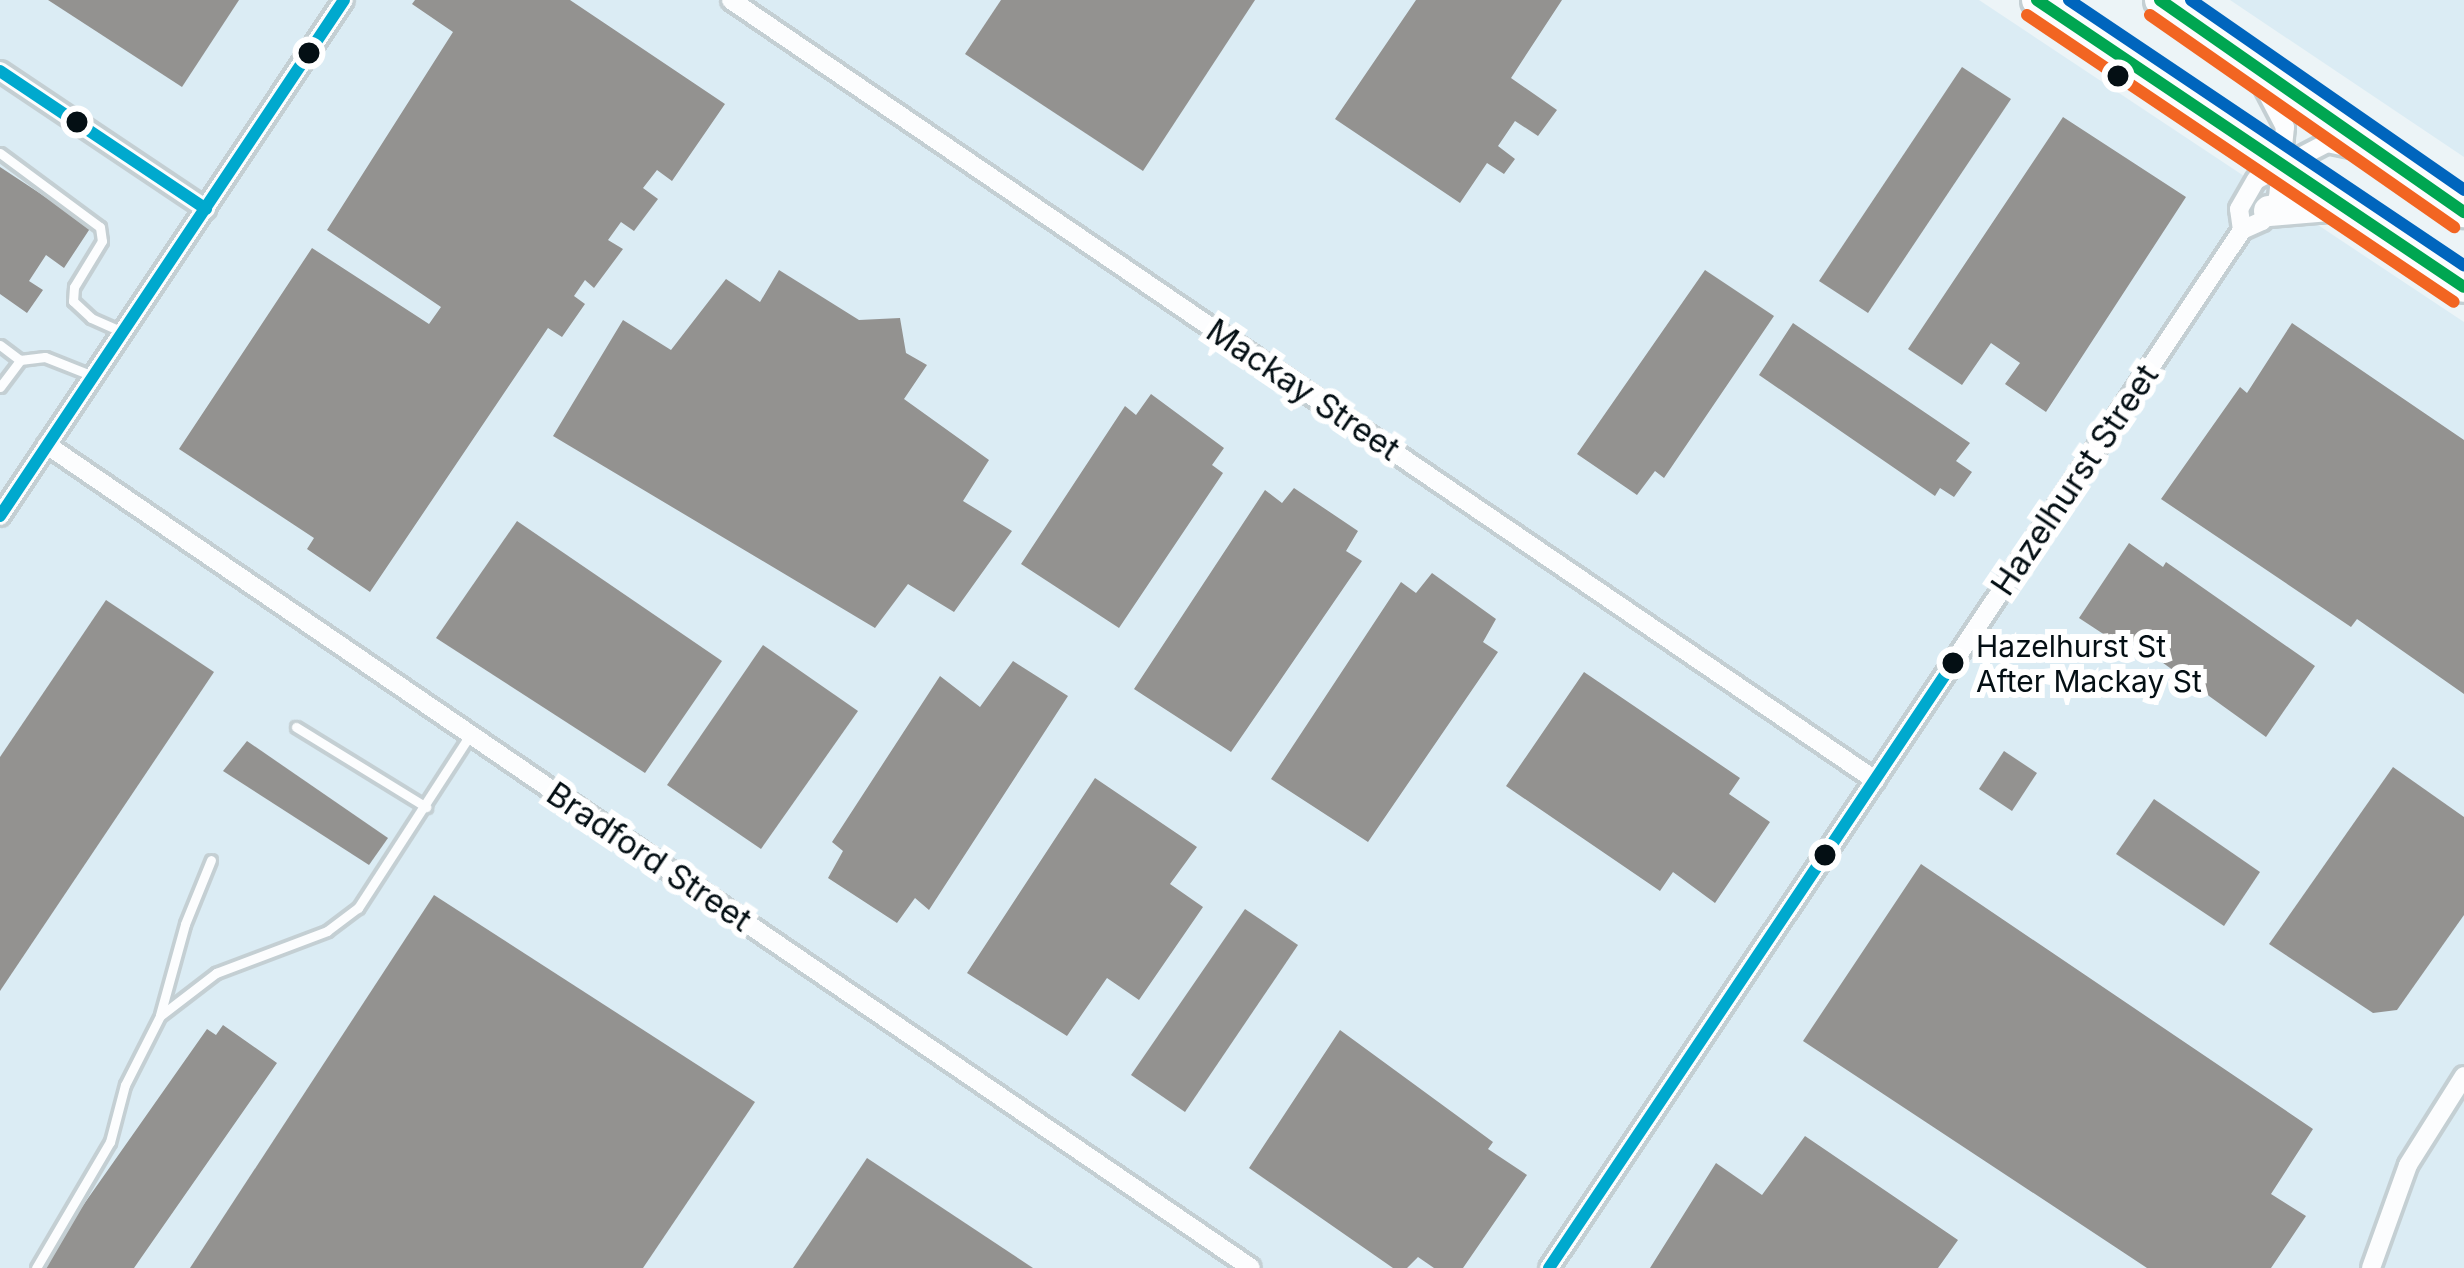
<!DOCTYPE html>
<style>
body{margin:0}
#map{position:relative;width:2464px;height:1268px;overflow:hidden;background:#ecf4f7;font-family:Inter,sans-serif}
div>[style]{position:absolute}
.built>*{inset:0;background:#dbecf4}
.building>*{inset:0;background:#939290}
.roads{filter:drop-shadow(3px 0 #c4cfd3) drop-shadow(-3px 0 #c4cfd3) drop-shadow(0 3px #c4cfd3) drop-shadow(0 -3px #c4cfd3)}
.service>*{height:9px;margin:-4.5px;padding:0 4.5px;transform-origin:4.5px;border-radius:4.5px;background:#fcfdfe}
.minor>*{height:18px;margin:-9px;padding:0 9px;transform-origin:9px;border-radius:9px;background:#fcfdfe}
.primary>*{height:30px;margin:-15px;padding:0 15px;transform-origin:15px;border-radius:15px;background:#fcfdfe}
.bus-1>*{height:12px;margin:-6px;padding:0 6px;transform-origin:6px;border-radius:6px;background:#00a9ce}
.bus-2>*{height:12px;margin:-6px;padding:0 6px;transform-origin:6px;border-radius:6px;background:#00a651}
.bus-3>*{height:12px;margin:-6px;padding:0 6px;transform-origin:6px;border-radius:6px;background:#f26522}
.bus-4>*{height:12px;margin:-6px;padding:0 6px;transform-origin:6px;border-radius:6px;background:#0065bd}
.dots>*{width:33px;height:33px;translate:-50% -50%;box-sizing:border-box;border:6px solid #fff;border-radius:50%}
span{translate:-50% -50%;white-space:nowrap;text-align:center;line-height:1.15;-webkit-text-stroke:12px #fff;paint-order:stroke}
.bus-label{font-size:30px;color:#040f14}
.left{translate:0 -50%;text-align:left}
.street-label{font-size:33px;color:#040f14}
</style>
<div id="map">
<div class="built">
<div style="clip-path:polygon(0 0,1979px 0,2464px 322px,2464px 1268px,0 1268px)"></div>
<div style="clip-path:polygon(2230px 0,2464px 0,2464px 157px)"></div>
</div>
<div class="building">
<div style="clip-path:polygon(48px 0,239px 0,182px 87px)"></div>
<div style="clip-path:polygon(415px 0,570px 0,725px 104px,672px 181px,657px 170px,643px 188px,658px 199px,634px 231px,621px 222px,608px 240px,623px 249px,594px 288px,585px 280px,574px 296px,585px 304px,562px 337px,548px 328px,370px 592px,307px 549px,314px 538px,179px 449px,312px 248px,429px 324px,441px 307px,327px 230px,453px 32px,412px 4px)"></div>
<div style="clip-path:polygon(1001px 0,1255px 0,1143px 171px,965px 54px)"></div>
<div style="clip-path:polygon(1416px 0,1562px 0,1511px 78px,1557px 110px,1538px 136px,1515px 121px,1498px 146px,1515px 159px,1504px 174px,1487px 163px,1460px 203px,1335px 119px)"></div>
<div style="clip-path:polygon(1962px 67px,2011px 99px,1868px 313px,1819px 281px)"></div>
<div style="clip-path:polygon(2063px 117px,2186px 197px,2046px 412px,2005px 384px,2020px 363px,1991px 343px,1962px 385px,1908px 349px)"></div>
<div style="clip-path:polygon(0 167px,91px 227px,64px 268px,46px 255px,29px 281px,43px 290px,27px 313px,0 294px)"></div>
<div style="clip-path:polygon(779px 270px,859px 320px,900px 318px,906px 353px,927px 365px,904px 399px,989px 460px,963px 501px,1012px 531px,954px 612px,908px 584px,875px 628px,553px 436px,623px 320px,671px 350px,726px 279px,760px 302px)"></div>
<div style="clip-path:polygon(1705px 270px,1774px 316px,1664px 478px,1655px 471px,1637px 495px,1577px 454px)"></div>
<div style="clip-path:polygon(1793px 323px,1970px 443px,1956px 461px,1972px 472px,1954px 497px,1940px 488px,1935px 496px,1759px 375px)"></div>
<div style="clip-path:polygon(2292px 323px,2464px 440px,2464px 694px,2357px 619px,2351px 627px,2161px 499px,2240px 387px,2247px 393px)"></div>
<div style="clip-path:polygon(1151px 394px,1224px 448px,1212px 465px,1223px 473px,1119px 628px,1021px 564px,1125px 406px,1136px 415px)"></div>
<div style="clip-path:polygon(1294px 488px,1358px 531px,1346px 551px,1362px 561px,1231px 752px,1134px 689px,1265px 490px,1282px 503px)"></div>
<div style="clip-path:polygon(517px 521px,722px 661px,645px 773px,436px 638px)"></div>
<div style="clip-path:polygon(2129px 543px,2163px 567px,2166px 562px,2315px 666px,2266px 737px,2120px 632px,2114px 641px,2079px 618px)"></div>
<div style="clip-path:polygon(1432px 573px,1496px 619px,1483px 642px,1498px 652px,1368px 842px,1271px 779px,1401px 582px,1416px 593px)"></div>
<div style="clip-path:polygon(106px 600px,214px 672px,0 991px,0 757px)"></div>
<div style="clip-path:polygon(763px 645px,858px 711px,761px 849px,667px 785px)"></div>
<div style="clip-path:polygon(1013px 661px,1068px 696px,929px 910px,915px 898px,897px 923px,828px 878px,843px 851px,832px 842px,940px 676px,980px 707px)"></div>
<div style="clip-path:polygon(1584px 672px,1740px 778px,1729px 794px,1770px 822px,1715px 903px,1673px 872px,1660px 891px,1506px 786px)"></div>
<div style="clip-path:polygon(247px 741px,388px 838px,369px 865px,223px 771px)"></div>
<div style="clip-path:polygon(2004px 751px,2037px 773px,2012px 811px,1979px 789px)"></div>
<div style="clip-path:polygon(2393px 767px,2464px 817px,2464px 915px,2397px 1010px,2373px 1013px,2269px 944px)"></div>
<div style="clip-path:polygon(1095px 778px,1197px 847px,1170px 884px,1203px 907px,1139px 1000px,1107px 978px,1067px 1036px,967px 973px)"></div>
<div style="clip-path:polygon(2154px 799px,2260px 872px,2224px 926px,2116px 854px)"></div>
<div style="clip-path:polygon(1921px 864px,2313px 1129px,2271px 1194px,2306px 1216px,2271px 1268px,2147px 1268px,1803px 1041px)"></div>
<div style="clip-path:polygon(434px 895px,755px 1102px,643px 1268px,190px 1268px)"></div>
<div style="clip-path:polygon(1245px 909px,1298px 945px,1185px 1112px,1131px 1075px)"></div>
<div style="clip-path:polygon(223px 1025px,277px 1063px,134px 1268px,39px 1268px,207px 1029px,216px 1035px)"></div>
<div style="clip-path:polygon(1340px 1030px,1493px 1142px,1488px 1149px,1527px 1175px,1463px 1268px,1434px 1268px,1418px 1257px,1407px 1268px,1393px 1268px,1249px 1168px)"></div>
<div style="clip-path:polygon(1805px 1136px,1958px 1240px,1938px 1268px,1650px 1268px,1716px 1163px,1762px 1195px)"></div>
<div style="clip-path:polygon(867px 1158px,1033px 1268px,793px 1268px)"></div>
</div>
<div class="roads">
<div class="service">
<div style="left:0;top:153px;width:124px;rotate:36.5deg"></div>
<div style="left:100px;top:227px;width:14px;rotate:82deg"></div>
<div style="left:102px;top:241px;width:54px;rotate:121.3deg"></div>
<div style="left:74px;top:287px;width:14px;rotate:94deg"></div>
<div style="left:73px;top:301px;width:25px;rotate:43deg"></div>
<div style="left:91px;top:318px;width:35px;rotate:24deg"></div>
<div style="left:0;top:345px;width:25px;rotate:37deg"></div>
<div style="left:20px;top:360px;width:25px;rotate:-7deg"></div>
<div style="left:45px;top:357px;width:52px;rotate:21.6deg"></div>
<div style="left:0;top:387px;width:34px;rotate:-53deg"></div>
<div style="left:296px;top:727px;width:153px;rotate:31.6deg"></div>
<div style="left:160px;top:1015px;width:94px;rotate:-74.6deg"></div>
<div style="left:185px;top:924px;width:69px;rotate:-67.9deg"></div>
<div style="left:36px;top:1268px;width:146px;rotate:-59.6deg"></div>
<div style="left:110px;top:1142px;width:59px;rotate:-75.3deg"></div>
<div style="left:125px;top:1085px;width:77px;rotate:-63.1deg"></div>
<div style="left:160px;top:1016px;width:71px;rotate:-37.5deg"></div>
<div style="left:216px;top:973px;width:119px;rotate:-20.7deg"></div>
<div style="left:327px;top:931px;width:39px;rotate:-37deg"></div>
<div style="left:358px;top:908px;width:206px;rotate:-57.1deg"></div>
</div>
<div class="minor">
<div style="left:731px;top:0;width:1385px;rotate:34.29deg"></div>
<div style="left:0;top:71px;width:248px;rotate:33.8deg"></div>
<div style="left:2242px;top:230px;width:21px;rotate:-98deg"></div>
<div style="left:2239px;top:209px;width:34px;rotate:-60deg"></div>
<div style="left:2256px;top:180px;width:80px;rotate:-27.5deg"></div>
<div style="left:2327px;top:143px;width:34px;rotate:12deg"></div>
<div style="left:47px;top:445px;width:1458px;rotate:34.35deg"></div>
<div style="left:0;top:516px;width:620px;rotate:-56.31deg"></div>
<div style="left:1549px;top:1268px;width:1248px;rotate:-56.27deg"></div>
<div style="left:2242px;top:230px;width:22px;rotate:-24deg"></div>
<div style="left:2262px;top:221px;width:28px;rotate:-55deg"></div>
<div style="left:2278px;top:198px;width:71px;rotate:-84.4deg"></div>
<div style="left:2285px;top:127px;width:60px;rotate:-117.8deg"></div>
<div style="left:2371px;top:1268px;width:109px;rotate:-70.2deg"></div>
<div style="left:2408px;top:1165px;width:105px;rotate:-57.8deg"></div>
</div>
<div class="primary">
<div style="left:2037px;top:0;width:514px;rotate:33.91deg"></div>
<div style="left:2160px;top:0;width:371px;rotate:34.9deg"></div>
<div style="left:2269px;top:211px;width:72px;rotate:-4.8deg"></div>
</div>
</div>
<div class="bus-1">
<div style="left:0;top:71px;width:248px;rotate:33.8deg"></div>
<div style="left:0;top:516px;width:620px;rotate:-56.31deg"></div>
<div style="left:1549px;top:1268px;width:727px;rotate:-56.27deg"></div>
</div>
<div class="bus-2">
<div style="left:2037px;top:0;width:514px;rotate:33.91deg"></div>
<div style="left:2160px;top:0;width:371px;rotate:34.9deg"></div>
</div>
<div class="bus-3">
<div style="left:2027px;top:15px;width:514px;rotate:33.91deg"></div>
<div style="left:2150px;top:15px;width:371px;rotate:34.9deg"></div>
</div>
<div class="bus-4">
<div style="left:2069px;top:0;width:476px;rotate:33.9deg"></div>
<div style="left:2191px;top:0;width:333px;rotate:34.8deg"></div>
</div>
<div class="dots">
<div style="left:309px;top:53px;background:#040f14"></div>
<div style="left:2118px;top:76px;background:#040f14"></div>
<div style="left:77px;top:122px;background:#040f14"></div>
<div style="left:1953px;top:663px;background:#040f14"></div>
<div style="left:1825px;top:855px;background:#040f14"></div>
</div>
<div class="bus-label">
<span class="left" style="left:1976px;top:663px">Hazelhurst St<br>After Mackay St</span>
</div>
<div class="street-label">
<span style="left:1303px;top:390px;rotate:34deg">Mackay Street</span>
<span style="left:2075px;top:480px;rotate:-56deg">Hazelhurst Street</span>
<span style="left:649px;top:857px;rotate:34deg">Bradford Street</span>
</div>
</div>
